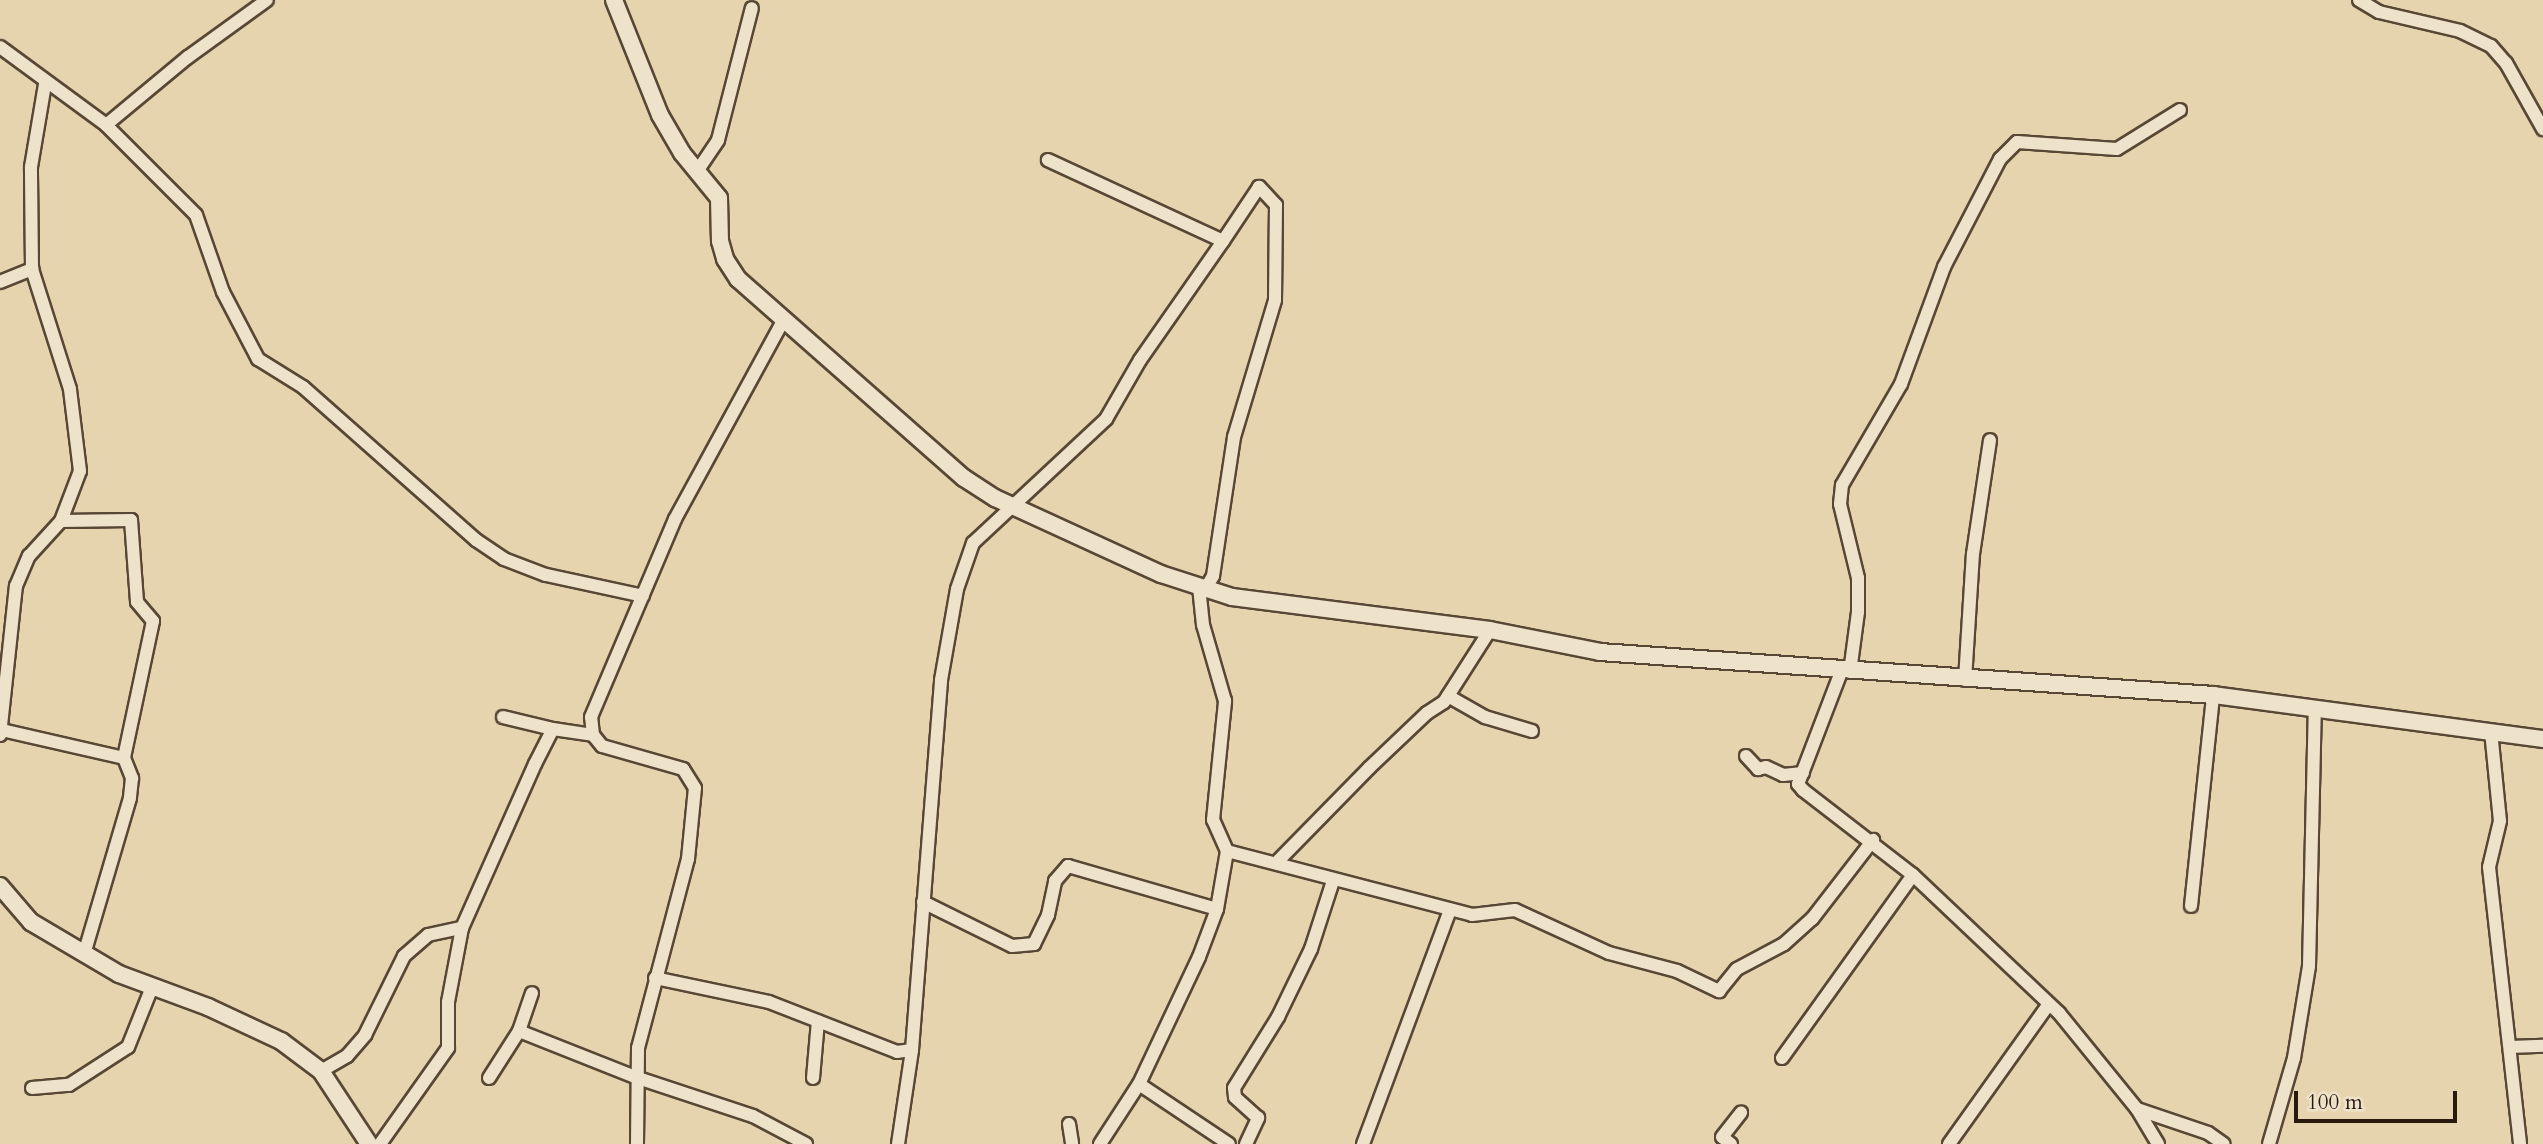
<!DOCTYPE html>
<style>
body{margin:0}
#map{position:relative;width:2543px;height:1144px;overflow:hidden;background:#e5d4ae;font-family:Cardo,serif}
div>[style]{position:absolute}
.roads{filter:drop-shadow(2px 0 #584735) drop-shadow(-2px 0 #584735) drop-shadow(0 2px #584735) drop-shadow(0 -2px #584735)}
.minor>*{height:12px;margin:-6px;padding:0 6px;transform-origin:6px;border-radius:6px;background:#eee3ca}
.tertiary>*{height:16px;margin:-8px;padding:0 8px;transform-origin:8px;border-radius:8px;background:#eee3ca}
span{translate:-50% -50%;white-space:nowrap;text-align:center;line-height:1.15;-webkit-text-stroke:5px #eee3ca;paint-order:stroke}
.scale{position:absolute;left:2294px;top:1091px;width:163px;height:32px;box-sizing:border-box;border:4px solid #29180d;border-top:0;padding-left:9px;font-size:21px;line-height:24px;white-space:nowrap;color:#29180d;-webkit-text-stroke:5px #eee3ca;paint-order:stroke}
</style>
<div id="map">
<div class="roads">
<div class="minor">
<div style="left:2359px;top:0;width:23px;rotate:31deg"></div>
<div style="left:2379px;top:12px;width:83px;rotate:13.2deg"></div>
<div style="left:2460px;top:31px;width:34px;rotate:26deg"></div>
<div style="left:2491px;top:46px;width:23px;rotate:49deg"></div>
<div style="left:2506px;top:63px;width:76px;rotate:60.7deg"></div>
<div style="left:0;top:47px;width:132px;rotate:36.3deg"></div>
<div style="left:106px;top:125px;width:127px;rotate:45deg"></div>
<div style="left:196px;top:215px;width:82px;rotate:70.7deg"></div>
<div style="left:223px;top:292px;width:76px;rotate:62.4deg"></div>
<div style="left:258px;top:359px;width:53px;rotate:31.9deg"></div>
<div style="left:303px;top:387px;width:231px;rotate:41.5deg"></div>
<div style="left:476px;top:540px;width:34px;rotate:34deg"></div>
<div style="left:504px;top:559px;width:45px;rotate:20.9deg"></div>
<div style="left:546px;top:575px;width:99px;rotate:12.2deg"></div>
<div style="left:106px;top:125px;width:107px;rotate:-39.7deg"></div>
<div style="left:188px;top:57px;width:97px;rotate:-35.8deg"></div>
<div style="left:698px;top:170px;width:36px;rotate:-56deg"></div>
<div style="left:718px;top:140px;width:136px;rotate:-75.6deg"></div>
<div style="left:0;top:282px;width:35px;rotate:-22deg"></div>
<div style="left:61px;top:521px;width:70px;rotate:-0.8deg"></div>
<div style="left:131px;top:520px;width:82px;rotate:85.8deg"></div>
<div style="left:137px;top:602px;width:25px;rotate:50deg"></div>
<div style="left:153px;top:621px;width:140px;rotate:102deg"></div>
<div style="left:124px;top:758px;width:22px;rotate:68deg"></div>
<div style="left:132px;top:778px;width:20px;rotate:96deg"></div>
<div style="left:130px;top:798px;width:163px;rotate:106.4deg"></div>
<div style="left:1206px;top:588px;width:14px;rotate:-60deg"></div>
<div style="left:1213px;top:576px;width:141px;rotate:-81.4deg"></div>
<div style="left:1234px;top:437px;width:143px;rotate:-73.3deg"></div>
<div style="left:1275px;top:300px;width:95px;rotate:-89.4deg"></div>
<div style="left:1276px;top:205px;width:25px;rotate:-133deg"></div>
<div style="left:1259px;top:187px;width:65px;rotate:123.7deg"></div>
<div style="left:1841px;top:672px;width:120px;rotate:111deg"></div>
<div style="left:1798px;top:784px;width:8px;rotate:50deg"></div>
<div style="left:1803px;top:790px;width:139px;rotate:37.7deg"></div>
<div style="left:1913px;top:875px;width:201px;rotate:43.4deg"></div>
<div style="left:2059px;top:1013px;width:124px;rotate:50.9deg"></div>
<div style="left:2137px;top:1109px;width:75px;rotate:18.7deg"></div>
<div style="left:2208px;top:1133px;width:19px;rotate:35deg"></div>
<div style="left:1850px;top:672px;width:61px;rotate:-82.4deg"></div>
<div style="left:1858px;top:612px;width:34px;rotate:-90deg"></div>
<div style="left:1858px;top:578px;width:76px;rotate:-103.7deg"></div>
<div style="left:1840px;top:504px;width:19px;rotate:-84deg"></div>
<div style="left:1842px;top:485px;width:117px;rotate:-59.7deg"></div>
<div style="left:1901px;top:384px;width:125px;rotate:-69.8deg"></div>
<div style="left:1944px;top:267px;width:122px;rotate:-62.6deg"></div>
<div style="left:2000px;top:159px;width:24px;rotate:-45deg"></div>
<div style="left:2017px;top:142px;width:100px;rotate:4deg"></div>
<div style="left:2117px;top:149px;width:74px;rotate:-31.8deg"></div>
<div style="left:1965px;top:680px;width:126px;rotate:-86.4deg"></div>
<div style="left:1973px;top:554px;width:115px;rotate:-81.5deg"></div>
<div style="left:1448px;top:696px;width:43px;rotate:29.6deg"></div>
<div style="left:1485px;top:717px;width:49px;rotate:16.6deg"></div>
<div style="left:503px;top:717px;width:51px;rotate:13.5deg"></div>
<div style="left:2px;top:730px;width:125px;rotate:12.9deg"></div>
<div style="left:2491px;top:731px;width:90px;rotate:84.3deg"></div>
<div style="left:2500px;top:821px;width:47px;rotate:103.4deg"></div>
<div style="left:2489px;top:867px;width:279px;rotate:83.6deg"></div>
<div style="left:0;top:735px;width:150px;rotate:-83.9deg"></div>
<div style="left:16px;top:586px;width:33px;rotate:-67deg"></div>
<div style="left:29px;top:556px;width:47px;rotate:-47.6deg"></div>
<div style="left:61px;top:521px;width:53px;rotate:-69.2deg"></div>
<div style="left:80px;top:471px;width:83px;rotate:-97deg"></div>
<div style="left:70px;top:389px;width:126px;rotate:-107.6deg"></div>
<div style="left:32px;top:269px;width:102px;rotate:-90.6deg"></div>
<div style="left:31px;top:167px;width:84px;rotate:-80.4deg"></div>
<div style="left:1746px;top:756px;width:18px;rotate:47deg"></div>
<div style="left:1758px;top:769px;width:8px;rotate:-14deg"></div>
<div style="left:1766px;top:767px;width:19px;rotate:25deg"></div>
<div style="left:1783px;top:775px;width:20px;rotate:-6deg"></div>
<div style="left:1227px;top:851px;width:253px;rotate:14.6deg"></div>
<div style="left:1472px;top:915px;width:43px;rotate:-6.6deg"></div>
<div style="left:1515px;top:910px;width:103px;rotate:24.6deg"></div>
<div style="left:1609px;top:953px;width:70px;rotate:14.8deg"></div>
<div style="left:1677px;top:971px;width:47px;rotate:25.5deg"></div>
<div style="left:1719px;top:991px;width:28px;rotate:-51deg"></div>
<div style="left:1737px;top:969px;width:53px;rotate:-28deg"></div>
<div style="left:1784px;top:944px;width:38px;rotate:-42deg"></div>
<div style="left:1812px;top:919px;width:100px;rotate:-52.3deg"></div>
<div style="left:1278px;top:861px;width:130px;rotate:-45.6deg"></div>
<div style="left:1369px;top:768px;width:80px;rotate:-43.5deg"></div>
<div style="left:1427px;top:713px;width:20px;rotate:-33deg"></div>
<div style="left:1444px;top:702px;width:85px;rotate:-57.4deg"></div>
<div style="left:923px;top:902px;width:99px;rotate:26.3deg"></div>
<div style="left:1012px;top:946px;width:22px;rotate:-5deg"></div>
<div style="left:1034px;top:944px;width:32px;rotate:-64deg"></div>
<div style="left:1048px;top:915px;width:35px;rotate:-78deg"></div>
<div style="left:1055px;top:881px;width:20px;rotate:-49deg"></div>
<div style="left:1068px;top:866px;width:155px;rotate:16.1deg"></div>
<div style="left:2191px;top:906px;width:212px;rotate:-84deg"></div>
<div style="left:655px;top:978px;width:116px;rotate:11.9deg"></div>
<div style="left:769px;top:1002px;width:137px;rotate:21.3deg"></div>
<div style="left:897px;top:1052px;width:15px;rotate:-8deg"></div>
<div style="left:912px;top:1050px;width:371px;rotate:-85.5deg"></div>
<div style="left:941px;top:680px;width:92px;rotate:-80deg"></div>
<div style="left:957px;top:589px;width:49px;rotate:-70.8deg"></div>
<div style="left:973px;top:543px;width:182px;rotate:-43deg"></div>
<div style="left:1106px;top:419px;width:68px;rotate:-60deg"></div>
<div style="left:1140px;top:360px;width:145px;rotate:-55.1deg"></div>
<div style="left:1223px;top:241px;width:193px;rotate:-155.2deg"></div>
<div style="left:519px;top:1031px;width:128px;rotate:21.6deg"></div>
<div style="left:638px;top:1078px;width:121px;rotate:18.3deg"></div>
<div style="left:753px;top:1116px;width:60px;rotate:27.8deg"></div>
<div style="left:2510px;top:1047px;width:33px;rotate:-2deg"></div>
<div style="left:1782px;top:1058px;width:225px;rotate:-54.4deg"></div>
<div style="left:321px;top:1071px;width:30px;rotate:-30deg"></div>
<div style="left:347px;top:1056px;width:28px;rotate:-49deg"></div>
<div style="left:365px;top:1035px;width:88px;rotate:-63.7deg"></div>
<div style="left:404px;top:956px;width:32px;rotate:-41deg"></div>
<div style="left:428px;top:935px;width:35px;rotate:-12deg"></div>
<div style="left:489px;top:1078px;width:56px;rotate:-57.4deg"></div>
<div style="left:519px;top:1031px;width:40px;rotate:-71.1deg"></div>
<div style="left:813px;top:1078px;width:57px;rotate:-85deg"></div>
<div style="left:1139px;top:1084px;width:108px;rotate:33.7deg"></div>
<div style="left:32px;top:1088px;width:37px;rotate:-5deg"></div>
<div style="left:69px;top:1085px;width:70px;rotate:-32.8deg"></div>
<div style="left:128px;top:1047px;width:65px;rotate:-68.2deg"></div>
<div style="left:2137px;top:1109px;width:41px;rotate:59deg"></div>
<div style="left:1069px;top:1124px;width:20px;rotate:81deg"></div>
<div style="left:380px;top:1144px;width:118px;rotate:-54.7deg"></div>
<div style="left:448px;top:1048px;width:46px;rotate:-90deg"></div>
<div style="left:448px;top:1002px;width:75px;rotate:-79.3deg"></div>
<div style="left:462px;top:928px;width:180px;rotate:-66deg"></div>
<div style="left:535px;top:764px;width:39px;rotate:-63deg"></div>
<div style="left:553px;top:729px;width:40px;rotate:8.5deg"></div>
<div style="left:637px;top:1144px;width:96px;rotate:-89.4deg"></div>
<div style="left:638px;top:1048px;width:196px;rotate:-75.2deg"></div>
<div style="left:688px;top:859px;width:71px;rotate:-84.4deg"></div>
<div style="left:695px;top:788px;width:22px;rotate:-122deg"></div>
<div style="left:683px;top:769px;width:84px;rotate:-164.1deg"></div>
<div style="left:602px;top:746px;width:14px;rotate:-129deg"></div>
<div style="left:593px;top:735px;width:18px;rotate:-96deg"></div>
<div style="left:591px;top:717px;width:215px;rotate:-67deg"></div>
<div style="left:675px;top:519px;width:228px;rotate:-61.4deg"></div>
<div style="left:898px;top:1144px;width:95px;rotate:-81.5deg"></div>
<div style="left:1100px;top:1144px;width:72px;rotate:-57deg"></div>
<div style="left:1139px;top:1084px;width:140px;rotate:-64.7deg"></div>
<div style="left:1199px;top:957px;width:51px;rotate:-69.4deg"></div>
<div style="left:1217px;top:909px;width:59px;rotate:-80.2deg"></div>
<div style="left:1227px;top:851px;width:34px;rotate:-114deg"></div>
<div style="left:1213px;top:820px;width:120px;rotate:-84.2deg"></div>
<div style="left:1225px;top:701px;width:79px;rotate:-106.1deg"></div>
<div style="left:1203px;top:625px;width:39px;rotate:-96deg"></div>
<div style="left:1246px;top:1144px;width:29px;rotate:-65deg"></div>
<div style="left:1258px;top:1118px;width:31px;rotate:-138deg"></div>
<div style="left:1235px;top:1097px;width:9px;rotate:-96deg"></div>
<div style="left:1234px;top:1088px;width:84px;rotate:-58.2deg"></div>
<div style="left:1278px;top:1017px;width:76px;rotate:-64.1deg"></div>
<div style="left:1311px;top:949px;width:71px;rotate:-72.1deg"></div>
<div style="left:1363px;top:1144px;width:250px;rotate:-69.6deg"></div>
<div style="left:1731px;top:1144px;width:11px;rotate:-142deg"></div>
<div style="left:1722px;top:1137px;width:31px;rotate:-52deg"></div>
<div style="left:1949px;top:1144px;width:172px;rotate:-54.5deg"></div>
<div style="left:2269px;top:1144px;width:90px;rotate:-73.8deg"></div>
<div style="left:2294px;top:1058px;width:93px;rotate:-80.7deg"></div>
<div style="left:2309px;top:966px;width:259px;rotate:-88.7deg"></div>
</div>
<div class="tertiary">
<div style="left:614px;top:0;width:124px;rotate:68.2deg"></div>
<div style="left:660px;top:115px;width:44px;rotate:59.9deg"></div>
<div style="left:682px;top:153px;width:58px;rotate:50.6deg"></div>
<div style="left:719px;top:198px;width:43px;rotate:88.7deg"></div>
<div style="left:720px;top:241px;width:19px;rotate:74deg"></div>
<div style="left:725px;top:259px;width:24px;rotate:57deg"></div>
<div style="left:738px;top:279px;width:301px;rotate:41.4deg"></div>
<div style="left:964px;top:478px;width:37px;rotate:33deg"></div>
<div style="left:995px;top:498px;width:183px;rotate:24.6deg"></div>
<div style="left:1161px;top:574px;width:75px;rotate:17.9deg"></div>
<div style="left:1232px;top:597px;width:260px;rotate:7.3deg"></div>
<div style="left:1490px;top:630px;width:112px;rotate:11.3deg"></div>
<div style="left:1600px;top:652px;width:615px;rotate:4.01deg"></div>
<div style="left:2213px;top:695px;width:333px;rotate:7.6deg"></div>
<div style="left:0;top:886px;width:48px;rotate:49.3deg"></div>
<div style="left:31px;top:922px;width:102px;rotate:30.6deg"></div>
<div style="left:119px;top:974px;width:95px;rotate:20.3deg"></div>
<div style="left:208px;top:1007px;width:81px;rotate:25deg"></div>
<div style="left:281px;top:1041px;width:50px;rotate:36.9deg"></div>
<div style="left:321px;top:1071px;width:87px;rotate:56.7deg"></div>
</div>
</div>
<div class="scale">100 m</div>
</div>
